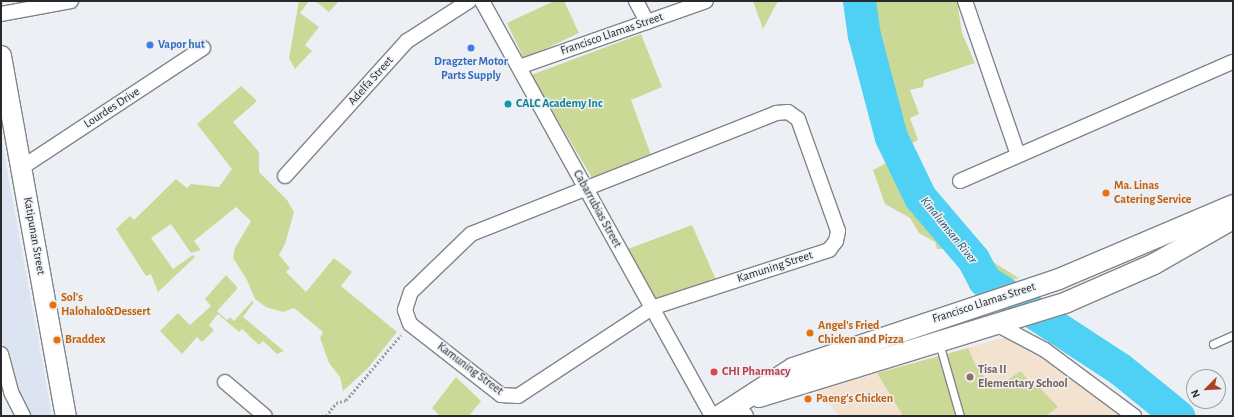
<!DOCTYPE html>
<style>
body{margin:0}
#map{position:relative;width:1234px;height:417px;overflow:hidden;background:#ecf0f5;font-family:"Alegreya Sans",sans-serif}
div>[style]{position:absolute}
.built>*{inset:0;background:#dde4f1}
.education>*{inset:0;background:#f4e2d1}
.green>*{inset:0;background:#ccd996}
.river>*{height:33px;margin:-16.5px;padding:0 16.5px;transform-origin:16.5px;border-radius:16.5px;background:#4fd1f5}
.path>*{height:2.5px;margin-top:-1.25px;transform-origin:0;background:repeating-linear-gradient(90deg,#9c9fa3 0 2px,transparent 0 4px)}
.roads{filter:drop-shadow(1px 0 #82858b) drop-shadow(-1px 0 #82858b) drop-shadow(0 1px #82858b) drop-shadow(0 -1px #82858b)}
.lane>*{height:7px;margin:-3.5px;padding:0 3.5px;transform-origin:3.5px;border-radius:3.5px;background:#fff}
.street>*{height:14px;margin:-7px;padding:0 7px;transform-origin:7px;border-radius:7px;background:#fff}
.secondary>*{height:20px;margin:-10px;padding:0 10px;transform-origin:10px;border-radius:10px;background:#fff}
.dots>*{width:11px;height:11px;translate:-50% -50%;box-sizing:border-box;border:2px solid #ecf0f5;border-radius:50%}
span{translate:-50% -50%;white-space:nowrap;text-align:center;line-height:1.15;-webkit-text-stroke:3px #ecf0f5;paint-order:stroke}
.street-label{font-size:12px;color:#28292b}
.shop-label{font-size:12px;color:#366cbe;font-weight:700}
.left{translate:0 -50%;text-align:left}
.culture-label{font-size:12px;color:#0d838f;font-weight:700}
.food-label{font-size:12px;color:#c56008;font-weight:700}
.education-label{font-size:12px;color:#785e54;font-weight:700}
.health-label{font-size:12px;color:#be3a42;font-weight:700}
.water-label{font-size:13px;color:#2a5f6e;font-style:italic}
.frame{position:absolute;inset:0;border:2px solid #28292b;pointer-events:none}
.north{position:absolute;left:1186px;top:369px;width:40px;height:40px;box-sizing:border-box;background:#ecf0f5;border:1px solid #9ea0a4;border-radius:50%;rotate:246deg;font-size:11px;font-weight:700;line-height:16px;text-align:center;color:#28292b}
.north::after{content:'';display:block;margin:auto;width:14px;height:18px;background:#ab4225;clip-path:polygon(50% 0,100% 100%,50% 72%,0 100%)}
</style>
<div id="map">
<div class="built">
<div style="clip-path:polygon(1px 137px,35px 322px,52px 416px,26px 416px,18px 399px,1px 338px)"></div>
</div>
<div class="education">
<div style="clip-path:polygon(1013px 335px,1126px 416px,839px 416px,818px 390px)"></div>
</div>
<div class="green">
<div style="clip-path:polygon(299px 1px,309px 1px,300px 13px,319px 27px,305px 45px,312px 51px,295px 69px,289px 58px)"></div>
<div style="clip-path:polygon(315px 1px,339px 1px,329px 12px)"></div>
<div style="clip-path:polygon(554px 1px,564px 1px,579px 33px,524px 59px,507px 23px)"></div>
<div style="clip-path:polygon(753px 1px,778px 1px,763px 29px)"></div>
<div style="clip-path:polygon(853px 1px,957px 1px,962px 33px,975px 63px,924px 80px,923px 87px,910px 90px,919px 114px,910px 118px,918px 140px,910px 144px,929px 188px,943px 212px,977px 252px,1019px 278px,988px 288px,983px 277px,975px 274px,955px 248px,937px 249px,935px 242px,919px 233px,910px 218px,885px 204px,873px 170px,890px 161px,891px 151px,873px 99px)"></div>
<div style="clip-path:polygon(641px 34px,662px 87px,631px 100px,651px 155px,592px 178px,531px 75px)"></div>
<div style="clip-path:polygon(241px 86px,257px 101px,233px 122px,259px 152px,259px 172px,287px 200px,294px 212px,285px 244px,279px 255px,290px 268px,286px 272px,306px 292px,334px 258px,352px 272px,341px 286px,397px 332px,368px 368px,343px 391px,340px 377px,329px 363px,320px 338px,323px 332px,294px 308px,283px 312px,266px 307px,255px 299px,247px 280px,233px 258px,235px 248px,251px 221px,236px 207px,194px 241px,201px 250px,191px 253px,171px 224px,151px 238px,173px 269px,193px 255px,195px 257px,158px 292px,151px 274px,146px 276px,116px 229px,130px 216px,134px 220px,176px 179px,187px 188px,191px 184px,219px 187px,232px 169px,197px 124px)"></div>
<div style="clip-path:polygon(692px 225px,717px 282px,659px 304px,628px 249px)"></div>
<div style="clip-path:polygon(226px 275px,238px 288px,217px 311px,227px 320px,230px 317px,234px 321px,252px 301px,254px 302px,243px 317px,284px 351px,277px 354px,263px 341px,259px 345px,242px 329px,239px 332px,218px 314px,209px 325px,214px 330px,202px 342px,197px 337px,182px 354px,160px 331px,178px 313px,190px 325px,211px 306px,205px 299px)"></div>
<div style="clip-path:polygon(968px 348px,975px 364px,993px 389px,1021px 371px,1033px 386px,1040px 388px,1058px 407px,1046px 416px,903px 416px,877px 373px)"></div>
<div style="clip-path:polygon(456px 377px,481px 401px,469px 416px,440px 416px,432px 408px)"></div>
</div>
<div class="river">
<div style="left:859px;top:1px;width:34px;rotate:82deg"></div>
<div style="left:864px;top:35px;width:106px;rotate:75.2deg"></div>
<div style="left:891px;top:137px;width:67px;rotate:64.2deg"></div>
<div style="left:920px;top:197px;width:82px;rotate:49.5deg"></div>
<div style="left:973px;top:259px;width:24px;rotate:62deg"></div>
<div style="left:984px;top:280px;width:163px;rotate:33.2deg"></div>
<div style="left:1120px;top:369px;width:75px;rotate:39deg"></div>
</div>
<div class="path">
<div style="left:326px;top:416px;width:16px;rotate:-52deg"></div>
<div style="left:336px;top:403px;width:10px;rotate:-17deg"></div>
<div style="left:346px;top:400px;width:85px;rotate:-49.8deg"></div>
</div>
<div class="roads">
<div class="lane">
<div style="left:939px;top:343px;width:76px;rotate:74deg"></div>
<div style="left:1213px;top:344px;width:22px;rotate:-24deg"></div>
</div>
<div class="street">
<div style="left:482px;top:1px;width:474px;rotate:61deg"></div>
<div style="left:636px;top:1px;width:24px;rotate:62deg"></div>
<div style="left:965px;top:1px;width:163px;rotate:71deg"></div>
<div style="left:1px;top:14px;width:71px;rotate:-10.5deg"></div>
<div style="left:519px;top:67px;width:198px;rotate:-19.4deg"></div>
<div style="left:788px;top:112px;width:12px;rotate:35deg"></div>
<div style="left:798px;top:119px;width:119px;rotate:70.3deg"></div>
<div style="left:838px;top:231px;width:10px;rotate:101deg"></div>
<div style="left:836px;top:241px;width:11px;rotate:128deg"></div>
<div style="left:829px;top:250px;width:186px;rotate:161.9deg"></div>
<div style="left:652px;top:308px;width:160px;rotate:146.7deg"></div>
<div style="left:518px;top:396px;width:17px;rotate:-177deg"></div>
<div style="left:501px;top:395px;width:115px;rotate:-142deg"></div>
<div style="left:410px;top:324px;width:15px;rotate:-110deg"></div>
<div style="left:405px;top:310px;width:19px;rotate:-72deg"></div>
<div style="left:411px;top:292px;width:83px;rotate:-44deg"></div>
<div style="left:471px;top:234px;width:328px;rotate:-21.6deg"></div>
<div style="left:776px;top:113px;width:12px;rotate:-5deg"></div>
<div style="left:21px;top:168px;width:218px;rotate:-33.4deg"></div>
<div style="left:285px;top:176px;width:182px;rotate:-47.9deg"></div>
<div style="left:407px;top:41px;width:74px;rotate:-32.8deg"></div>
<div style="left:960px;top:181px;width:298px;rotate:-23.6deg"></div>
<div style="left:998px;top:325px;width:53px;rotate:28deg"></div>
<div style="left:1045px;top:350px;width:111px;rotate:36.6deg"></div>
<div style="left:1px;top:354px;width:39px;rotate:75deg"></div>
<div style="left:11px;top:392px;width:27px;rotate:63deg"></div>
<div style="left:225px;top:382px;width:52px;rotate:40.4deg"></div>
<div style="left:736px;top:403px;width:16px;rotate:52deg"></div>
</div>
<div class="secondary">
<div style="left:1px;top:56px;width:366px;rotate:79.8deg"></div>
<div style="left:759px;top:397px;width:322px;rotate:-17.1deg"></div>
<div style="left:1067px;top:302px;width:95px;rotate:-23.6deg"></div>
<div style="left:1154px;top:264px;width:91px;rotate:-29.7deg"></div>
<div style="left:719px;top:416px;width:88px;rotate:-33deg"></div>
<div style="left:793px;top:368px;width:280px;rotate:-18.5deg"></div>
<div style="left:1059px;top:279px;width:189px;rotate:-23deg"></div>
</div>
</div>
<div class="dots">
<div style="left:150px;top:45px;background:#3f7fe0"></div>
<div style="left:471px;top:48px;background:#3f7fe0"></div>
<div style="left:508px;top:104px;background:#0f9aa8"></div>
<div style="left:1106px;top:193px;background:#e8710a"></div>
<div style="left:53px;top:305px;background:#e8710a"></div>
<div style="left:810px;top:333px;background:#e8710a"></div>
<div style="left:57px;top:340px;background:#e8710a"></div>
<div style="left:714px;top:372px;background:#e0444e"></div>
<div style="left:970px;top:377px;background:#8d6e63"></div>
<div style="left:808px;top:399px;background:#e8710a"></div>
</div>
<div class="street-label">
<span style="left:612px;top:34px;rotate:-19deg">Francisco Llamas Street</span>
<span style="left:371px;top:81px;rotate:-48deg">Adelfa Street</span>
<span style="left:112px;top:108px;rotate:-33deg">Lourdes Drive</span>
<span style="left:597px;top:209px;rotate:61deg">Cabarrubias Street</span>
<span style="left:34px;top:236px;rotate:80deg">Katipunan Street</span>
<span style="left:775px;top:267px;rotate:-18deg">Kamuning Street</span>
<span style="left:984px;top:303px;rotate:-18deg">Francisco Llamas Street</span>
<span style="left:470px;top:369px;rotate:37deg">Kamuning Street</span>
</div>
<div class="shop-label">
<span class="left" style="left:158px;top:45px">Vapor hut</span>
<span style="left:471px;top:69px">Dragzter Motor<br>Parts Supply</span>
</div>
<div class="culture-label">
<span class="left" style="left:516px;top:104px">CALC Academy Inc</span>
</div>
<div class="food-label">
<span class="left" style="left:1114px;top:193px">Ma. Linas<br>Catering Service</span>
<span class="left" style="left:61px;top:305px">Sol's<br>Halohalo&amp;Dessert</span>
<span class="left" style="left:818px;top:333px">Angel's Fried<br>Chicken and Pizza</span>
<span class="left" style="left:65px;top:340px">Braddex</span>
<span class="left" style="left:816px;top:399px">Paeng's Chicken</span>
</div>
<div class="education-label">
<span class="left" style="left:978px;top:377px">Tisa II<br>Elementary School</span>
</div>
<div class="health-label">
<span class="left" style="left:722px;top:372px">CHI Pharmacy</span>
</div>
<div class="water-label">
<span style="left:948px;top:231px;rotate:51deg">Kinalumsan River</span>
</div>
<div class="frame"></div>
<div class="north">N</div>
</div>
